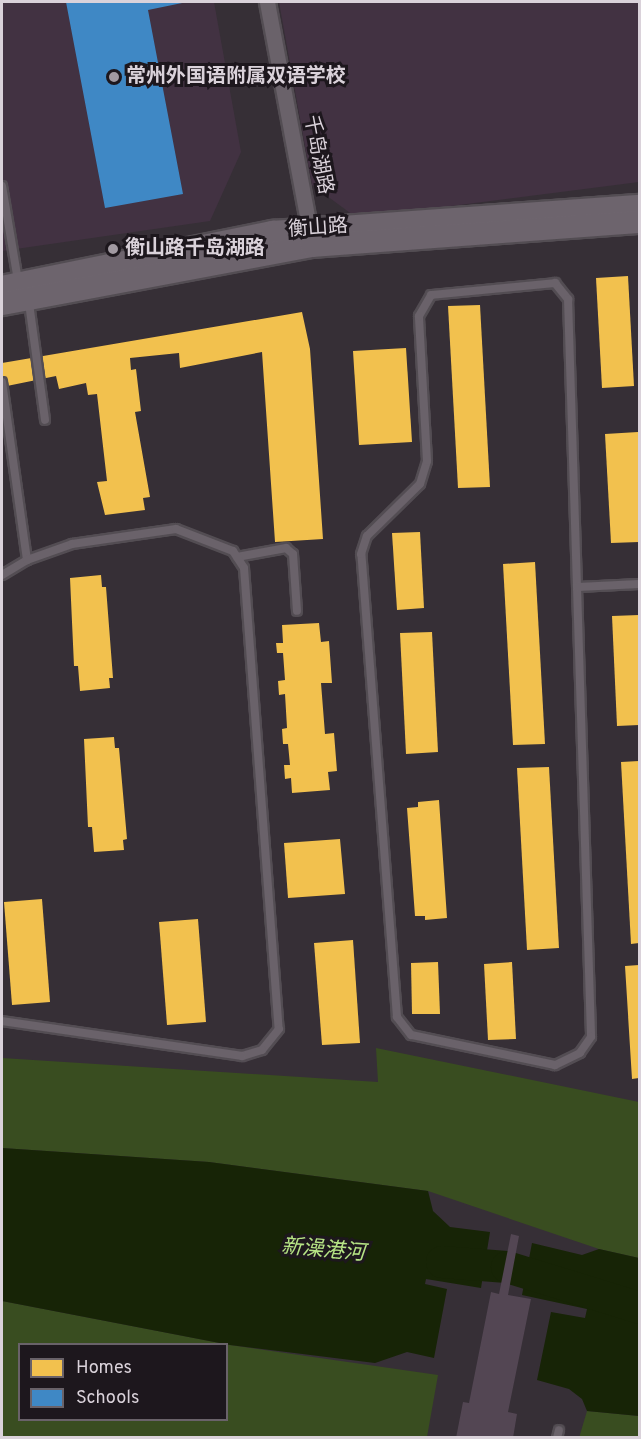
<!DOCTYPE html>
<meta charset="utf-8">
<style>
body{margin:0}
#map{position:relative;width:641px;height:1439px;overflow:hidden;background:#362f36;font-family:Overpass,"Noto Sans SC",sans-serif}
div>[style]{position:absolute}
.built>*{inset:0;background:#423242}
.green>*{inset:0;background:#394d20}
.water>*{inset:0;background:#172406}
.homes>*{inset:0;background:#f2c14e}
.schools>*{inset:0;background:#3f88c5}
.river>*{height:32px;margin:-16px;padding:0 16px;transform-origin:16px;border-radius:16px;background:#172406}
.building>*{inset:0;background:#534653}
.roads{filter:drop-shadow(2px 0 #534d53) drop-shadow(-2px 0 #534d53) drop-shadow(0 2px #534d53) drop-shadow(0 -2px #534d53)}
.lane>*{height:8px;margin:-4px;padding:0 4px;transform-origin:4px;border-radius:4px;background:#6a626a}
.street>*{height:15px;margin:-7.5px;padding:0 7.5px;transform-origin:7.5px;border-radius:7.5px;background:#6a626a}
.secondary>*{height:22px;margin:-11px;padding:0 11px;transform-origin:11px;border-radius:11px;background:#6d646d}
.dots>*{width:16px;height:16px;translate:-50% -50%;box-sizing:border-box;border:3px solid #1d171d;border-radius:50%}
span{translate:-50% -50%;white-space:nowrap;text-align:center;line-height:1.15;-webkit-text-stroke:6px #1d171d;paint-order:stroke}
.poi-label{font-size:20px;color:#dad2da;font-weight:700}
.left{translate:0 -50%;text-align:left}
.street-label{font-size:20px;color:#dad2da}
.water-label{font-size:21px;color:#b6e485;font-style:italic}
.frame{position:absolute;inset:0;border:3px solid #dad2da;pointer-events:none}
.legend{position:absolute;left:18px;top:1343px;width:210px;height:78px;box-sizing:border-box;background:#1d171d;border:2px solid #696269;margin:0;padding:8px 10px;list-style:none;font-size:18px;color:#dad2da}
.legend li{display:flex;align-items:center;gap:12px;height:30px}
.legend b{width:30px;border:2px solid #696269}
</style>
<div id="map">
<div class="built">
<div style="clip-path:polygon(2px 2px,214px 2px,241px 152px,210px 221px,2px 251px)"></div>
<div style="clip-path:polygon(279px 2px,639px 2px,639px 182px,357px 218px,312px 185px)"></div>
</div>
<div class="green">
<div style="clip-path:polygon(376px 1048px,639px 1102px,639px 1258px,599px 1249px,428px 1191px,209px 1162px,2px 1148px,2px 1058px,378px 1082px)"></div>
<div style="clip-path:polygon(evenodd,2px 1301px,230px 1345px,438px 1375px,427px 1437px,2px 1437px,2px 1301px,20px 1344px,226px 1344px,226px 1420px,20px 1420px,20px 1344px)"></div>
<div style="clip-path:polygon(587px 1411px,639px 1416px,639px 1437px,579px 1438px)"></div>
</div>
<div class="water">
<div style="clip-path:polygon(2px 1148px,209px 1162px,428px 1191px,433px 1211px,450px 1227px,490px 1232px,481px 1288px,426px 1279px,425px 1284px,447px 1289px,434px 1358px,407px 1352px,375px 1363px,230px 1345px,2px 1301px)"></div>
<div style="clip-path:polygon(532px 1243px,582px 1255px,599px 1249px,639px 1258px,639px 1416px,587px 1411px,582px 1399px,569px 1389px,537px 1380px,551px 1312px,585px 1318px,587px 1309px,522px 1295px)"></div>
</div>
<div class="homes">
<div style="clip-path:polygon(628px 276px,634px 386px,602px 388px,596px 278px)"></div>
<div style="clip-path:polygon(480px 305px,490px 487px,458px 488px,448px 306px)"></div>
<div style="clip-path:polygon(302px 312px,310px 349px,323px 539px,275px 542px,262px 352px,180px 368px,179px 353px,130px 358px,131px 370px,136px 369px,141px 411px,135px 412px,150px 497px,143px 498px,145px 510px,105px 515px,97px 482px,107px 481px,97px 394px,88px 395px,86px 383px,59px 389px,56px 376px,2px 387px,2px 363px)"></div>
<div style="clip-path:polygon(406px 348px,412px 442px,359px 445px,353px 351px)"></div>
<div style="clip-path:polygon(638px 432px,639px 542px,611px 543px,605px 434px)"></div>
<div style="clip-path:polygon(420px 532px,424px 608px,397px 610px,392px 533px)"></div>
<div style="clip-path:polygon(535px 562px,545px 744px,513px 745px,503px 564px)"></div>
<div style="clip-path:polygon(101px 575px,102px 587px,106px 587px,113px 678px,109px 678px,110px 688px,80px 691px,78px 666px,74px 666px,70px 578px)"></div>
<div style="clip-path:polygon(639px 615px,639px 725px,617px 726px,612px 616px)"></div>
<div style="clip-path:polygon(319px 623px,321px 642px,329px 641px,332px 683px,321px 683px,325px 734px,334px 733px,337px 771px,328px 772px,330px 790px,292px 793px,291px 778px,285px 779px,284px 765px,290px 765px,288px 744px,283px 744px,282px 729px,287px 728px,285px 694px,279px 695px,278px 681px,285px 680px,283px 653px,277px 653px,276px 643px,283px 643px,282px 625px)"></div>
<div style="clip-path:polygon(432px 632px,438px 752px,406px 754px,400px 633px)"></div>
<div style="clip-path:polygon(114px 737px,115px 748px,119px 748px,127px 839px,123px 840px,124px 850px,94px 852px,92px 827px,88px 827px,84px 739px)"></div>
<div style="clip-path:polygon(639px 761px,639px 943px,631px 944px,621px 762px)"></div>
<div style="clip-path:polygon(549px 767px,559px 948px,527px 950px,517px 768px)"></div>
<div style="clip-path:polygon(439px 800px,447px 918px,425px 920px,425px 916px,415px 916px,407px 808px,418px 807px,418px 802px)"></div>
<div style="clip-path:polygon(340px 839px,345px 894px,288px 898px,284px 843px)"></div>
<div style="clip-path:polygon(42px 899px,50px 1002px,12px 1005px,4px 902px)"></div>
<div style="clip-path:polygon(198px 919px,206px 1022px,167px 1025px,159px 922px)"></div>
<div style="clip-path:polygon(353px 940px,360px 1043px,322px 1045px,314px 943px)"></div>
<div style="clip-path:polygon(438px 962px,440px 1014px,412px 1014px,411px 963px)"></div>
<div style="clip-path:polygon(512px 962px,516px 1039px,488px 1040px,484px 964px)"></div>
<div style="clip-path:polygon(639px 965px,639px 1078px,632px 1079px,625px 966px)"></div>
</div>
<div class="schools">
<div style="clip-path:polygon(66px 2px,187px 2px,148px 10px,183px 194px,105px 208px)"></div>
</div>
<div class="river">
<div style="left:442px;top:1262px;width:65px;rotate:4.4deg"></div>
<div style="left:507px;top:1267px;width:139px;rotate:17.1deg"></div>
</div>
<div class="building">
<div style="clip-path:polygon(511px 1234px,519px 1236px,508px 1295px,531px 1299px,508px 1412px,517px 1414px,513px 1438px,456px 1438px,463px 1402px,469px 1403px,491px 1292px,499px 1294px)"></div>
</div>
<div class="roads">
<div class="lane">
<div style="left:2px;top:186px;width:96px;rotate:80.4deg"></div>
<div style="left:555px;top:283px;width:21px;rotate:51deg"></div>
<div style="left:568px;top:299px;width:738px;rotate:88.21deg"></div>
<div style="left:591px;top:1037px;width:19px;rotate:125deg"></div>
<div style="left:580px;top:1053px;width:28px;rotate:154deg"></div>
<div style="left:555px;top:1065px;width:147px;rotate:-168.2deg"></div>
<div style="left:411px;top:1035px;width:23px;rotate:-128deg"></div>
<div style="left:397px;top:1017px;width:464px;rotate:-94.4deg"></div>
<div style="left:361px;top:554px;width:19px;rotate:-72deg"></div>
<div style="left:367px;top:536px;width:74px;rotate:-44.5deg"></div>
<div style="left:420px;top:484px;width:24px;rotate:-73deg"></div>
<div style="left:427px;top:461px;width:145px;rotate:-93.2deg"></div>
<div style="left:419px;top:316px;width:24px;rotate:-60deg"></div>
<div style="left:431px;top:295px;width:125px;rotate:-5.5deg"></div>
<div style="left:29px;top:303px;width:118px;rotate:82.2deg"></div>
<div style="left:2px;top:382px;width:180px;rotate:82deg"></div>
<div style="left:237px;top:557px;width:50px;rotate:-10.4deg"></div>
<div style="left:286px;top:548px;width:9px;rotate:41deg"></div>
<div style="left:293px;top:554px;width:57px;rotate:86deg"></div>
<div style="left:2px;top:575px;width:29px;rotate:-31deg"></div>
<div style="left:27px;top:560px;width:48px;rotate:-19.6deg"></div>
<div style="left:72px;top:544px;width:105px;rotate:-8.2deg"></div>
<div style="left:176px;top:529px;width:61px;rotate:21.1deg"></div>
<div style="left:233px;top:551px;width:20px;rotate:57deg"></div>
<div style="left:244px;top:568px;width:462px;rotate:85.7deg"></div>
<div style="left:279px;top:1029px;width:27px;rotate:129deg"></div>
<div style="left:262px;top:1050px;width:21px;rotate:163deg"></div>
<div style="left:242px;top:1056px;width:243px;rotate:-171.7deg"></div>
<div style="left:577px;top:587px;width:63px;rotate:-2.7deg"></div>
<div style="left:557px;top:1438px;width:8px;rotate:-76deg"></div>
</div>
<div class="street">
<div style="left:267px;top:2px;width:239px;rotate:79.4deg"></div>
</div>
<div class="secondary">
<div style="left:2px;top:287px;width:277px;rotate:-11.5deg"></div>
<div style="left:273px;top:232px;width:368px;rotate:-4.1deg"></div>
<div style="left:2px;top:304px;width:315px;rotate:-10.6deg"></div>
<div style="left:312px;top:246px;width:329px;rotate:-4.2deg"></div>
</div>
</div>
<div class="dots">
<div style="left:114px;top:77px;background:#a199a1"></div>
<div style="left:113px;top:249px;background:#a199a1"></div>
</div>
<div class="poi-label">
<span class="left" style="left:126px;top:77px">常州外国语附属双语学校</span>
<span class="left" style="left:125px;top:249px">衡山路千岛湖路</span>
</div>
<div class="street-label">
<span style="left:317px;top:155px;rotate:79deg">千岛湖路</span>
<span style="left:318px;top:229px;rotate:-4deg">衡山路</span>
</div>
<div class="water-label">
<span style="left:323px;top:1251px;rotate:5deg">新澡港河</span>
</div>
<div class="frame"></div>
<ul class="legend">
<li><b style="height:16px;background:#f2c14e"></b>Homes</li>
<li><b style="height:16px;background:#3f88c5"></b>Schools</li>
</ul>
</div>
